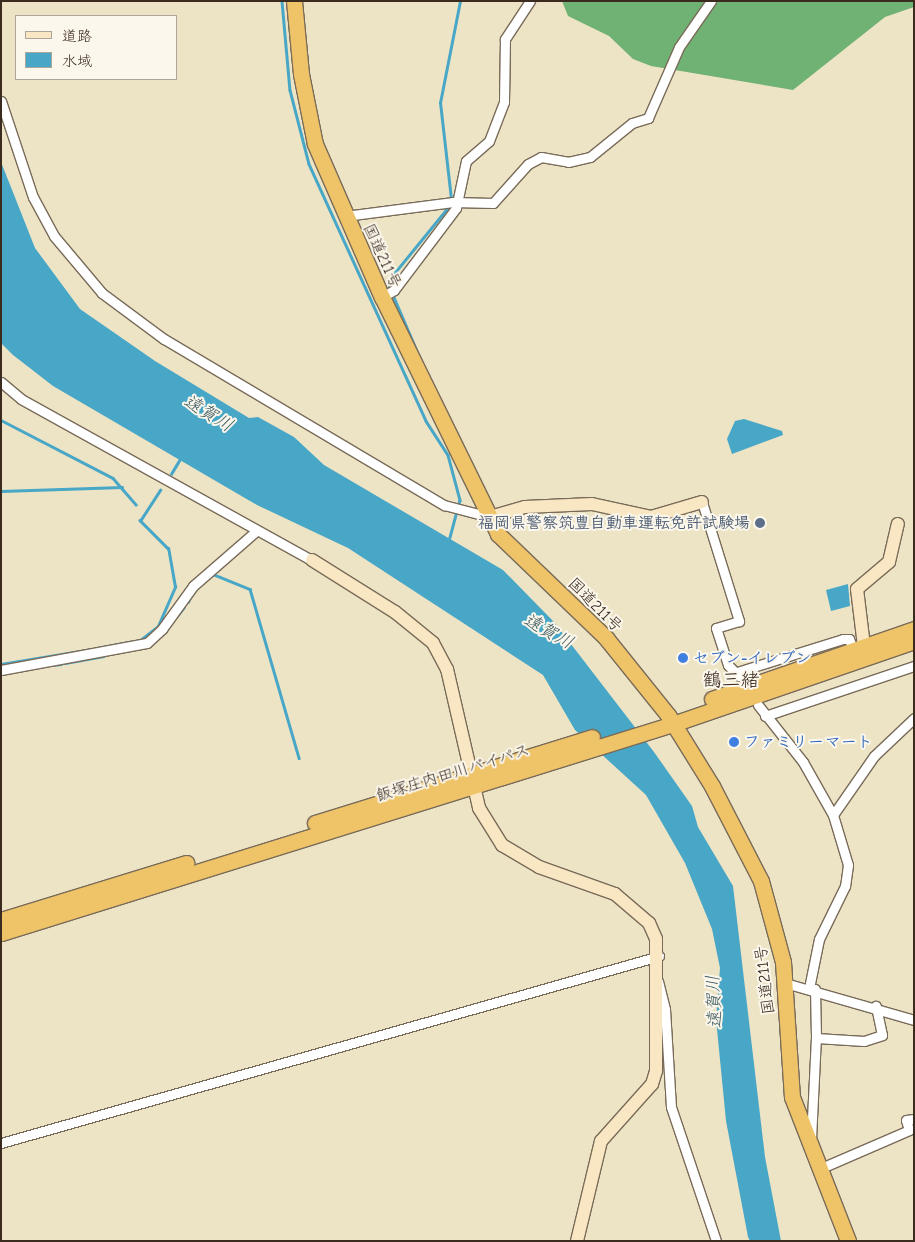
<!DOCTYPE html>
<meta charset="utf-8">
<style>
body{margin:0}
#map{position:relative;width:915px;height:1242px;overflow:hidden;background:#ede4c6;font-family:"Comic Neue","Klee One",sans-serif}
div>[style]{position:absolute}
.forest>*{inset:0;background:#70b174}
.water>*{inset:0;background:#48a7c7}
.stream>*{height:2.5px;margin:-1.25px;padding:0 1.25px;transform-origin:1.25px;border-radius:1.25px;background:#48a7c7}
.roads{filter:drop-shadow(1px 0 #796b59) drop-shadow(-1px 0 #796b59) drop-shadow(0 1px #796b59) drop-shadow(0 -1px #796b59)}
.street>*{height:9px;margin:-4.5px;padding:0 4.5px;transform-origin:4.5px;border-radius:4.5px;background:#fff}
.secondary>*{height:12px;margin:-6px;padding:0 6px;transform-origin:6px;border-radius:6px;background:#f9e7c3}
.highway>*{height:15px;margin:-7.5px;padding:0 7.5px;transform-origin:7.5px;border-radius:7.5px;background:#efc469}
.dots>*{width:14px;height:14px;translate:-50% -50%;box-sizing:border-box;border:2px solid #fbf7ec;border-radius:50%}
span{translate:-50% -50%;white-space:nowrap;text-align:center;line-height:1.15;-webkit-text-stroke:4px #fbf7ec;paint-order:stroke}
.street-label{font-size:16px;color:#3b2a1e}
.service-label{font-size:16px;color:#4e5e75;font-weight:700}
.right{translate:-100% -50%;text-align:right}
.shop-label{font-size:16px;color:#366cbe;font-weight:700}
.left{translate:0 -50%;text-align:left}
.water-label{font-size:18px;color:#405c62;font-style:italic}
.quarter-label{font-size:19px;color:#3b2a1e}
.frame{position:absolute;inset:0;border:2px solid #3b2a1e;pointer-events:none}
.legend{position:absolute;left:15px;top:15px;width:162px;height:65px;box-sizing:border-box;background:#fbf7ec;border:1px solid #aea59a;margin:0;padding:6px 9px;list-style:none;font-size:15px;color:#3b2a1e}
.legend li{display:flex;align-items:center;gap:10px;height:25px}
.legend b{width:25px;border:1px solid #aea59a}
</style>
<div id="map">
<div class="forest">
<div style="clip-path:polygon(562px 1px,914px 1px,914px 7px,885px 17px,793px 90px,651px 66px,633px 59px,609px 36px,568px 16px)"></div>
</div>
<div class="water">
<div style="clip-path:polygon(1px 162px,35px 248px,80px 309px,155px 361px,249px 418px,258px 417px,294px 437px,324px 465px,503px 570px,554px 622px,654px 752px,692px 806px,698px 827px,733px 886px,765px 1157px,781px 1241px,750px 1241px,748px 1237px,726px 1121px,716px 1019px,720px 968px,712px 929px,685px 863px,646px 795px,575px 730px,543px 675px,348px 548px,257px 505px,53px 386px,13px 355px,1px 343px)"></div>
<div style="clip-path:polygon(744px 419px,782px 431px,783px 435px,732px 454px,727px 439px,735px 421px)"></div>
<div style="clip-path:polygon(848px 584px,850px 606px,831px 611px,826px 590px)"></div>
</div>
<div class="stream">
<div style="left:282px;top:1px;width:89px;rotate:84.9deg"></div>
<div style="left:290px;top:90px;width:76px;rotate:75.6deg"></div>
<div style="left:309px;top:164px;width:282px;rotate:65.5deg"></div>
<div style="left:426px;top:421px;width:40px;rotate:57.1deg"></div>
<div style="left:448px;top:455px;width:47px;rotate:75.1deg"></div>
<div style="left:460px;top:500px;width:42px;rotate:105deg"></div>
<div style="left:451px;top:199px;width:97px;rotate:-96.5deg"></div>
<div style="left:440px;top:103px;width:104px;rotate:-78.9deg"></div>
<div style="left:428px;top:378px;width:99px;rotate:-113.2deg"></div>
<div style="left:389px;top:287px;width:11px;rotate:-75deg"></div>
<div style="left:392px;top:276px;width:92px;rotate:-50.8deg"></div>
<div style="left:1px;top:420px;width:126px;rotate:27.4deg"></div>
<div style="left:113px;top:478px;width:35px;rotate:49deg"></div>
<div style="left:171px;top:474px;width:17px;rotate:-59deg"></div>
<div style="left:1px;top:491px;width:121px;rotate:-1.9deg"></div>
<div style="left:215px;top:575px;width:38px;rotate:22deg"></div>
<div style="left:250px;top:589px;width:176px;rotate:73.8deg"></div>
<div style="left:188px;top:602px;width:8px;rotate:-67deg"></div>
<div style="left:177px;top:616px;width:11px;rotate:-52deg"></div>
<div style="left:139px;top:641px;width:24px;rotate:-38deg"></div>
<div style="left:158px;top:626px;width:43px;rotate:-66.4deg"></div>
<div style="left:175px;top:587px;width:39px;rotate:-100deg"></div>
<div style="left:168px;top:549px;width:40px;rotate:-135deg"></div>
<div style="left:140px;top:521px;width:37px;rotate:-57deg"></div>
<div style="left:97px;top:648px;width:33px;rotate:-11deg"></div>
<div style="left:65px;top:663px;width:39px;rotate:-10deg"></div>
<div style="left:1px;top:664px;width:92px;rotate:-9.4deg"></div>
<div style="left:52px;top:665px;width:9px;rotate:-6deg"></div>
</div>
<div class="roads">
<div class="street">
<div style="left:1px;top:101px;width:101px;rotate:71.6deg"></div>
<div style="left:33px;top:197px;width:44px;rotate:61.7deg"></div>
<div style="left:54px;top:236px;width:75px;rotate:49.9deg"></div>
<div style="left:102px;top:293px;width:77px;rotate:36.6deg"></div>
<div style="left:164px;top:339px;width:326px;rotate:30.7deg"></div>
<div style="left:444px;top:505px;width:48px;rotate:14.6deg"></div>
<div style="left:345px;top:216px;width:109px;rotate:-7.4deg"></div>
<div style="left:453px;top:202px;width:40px;rotate:1.4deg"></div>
<div style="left:493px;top:203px;width:52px;rotate:-48.1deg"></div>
<div style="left:528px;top:164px;width:15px;rotate:-28deg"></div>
<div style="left:541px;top:157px;width:27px;rotate:10deg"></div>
<div style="left:568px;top:162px;width:23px;rotate:-13deg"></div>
<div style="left:590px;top:157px;width:54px;rotate:-39deg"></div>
<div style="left:632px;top:123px;width:17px;rotate:-17deg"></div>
<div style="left:648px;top:118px;width:77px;rotate:-66.4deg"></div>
<div style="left:679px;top:47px;width:56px;rotate:-55.2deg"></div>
<div style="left:382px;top:297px;width:14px;rotate:-30deg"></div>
<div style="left:394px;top:290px;width:103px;rotate:-52.9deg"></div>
<div style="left:456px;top:208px;width:48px;rotate:-78deg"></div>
<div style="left:466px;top:161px;width:30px;rotate:-41deg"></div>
<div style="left:489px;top:141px;width:42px;rotate:-69deg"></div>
<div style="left:504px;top:102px;width:63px;rotate:-89.1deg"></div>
<div style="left:505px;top:39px;width:45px;rotate:-56.7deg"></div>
<div style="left:1px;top:382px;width:26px;rotate:40deg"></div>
<div style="left:21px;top:399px;width:333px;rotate:29deg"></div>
<div style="left:702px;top:502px;width:125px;rotate:72.7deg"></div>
<div style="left:739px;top:621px;width:24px;rotate:163deg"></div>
<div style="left:716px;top:628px;width:39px;rotate:72deg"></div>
<div style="left:728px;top:665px;width:16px;rotate:45deg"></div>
<div style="left:1px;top:670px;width:148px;rotate:-10.5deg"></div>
<div style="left:147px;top:643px;width:21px;rotate:-43deg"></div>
<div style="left:162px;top:629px;width:53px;rotate:-54.2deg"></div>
<div style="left:193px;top:586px;width:84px;rotate:-41.1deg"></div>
<div style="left:737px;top:672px;width:111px;rotate:-17.3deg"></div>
<div style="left:843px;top:639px;width:6px"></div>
<div style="left:849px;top:639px;width:11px;rotate:68deg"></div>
<div style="left:758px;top:705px;width:73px;rotate:51.7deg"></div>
<div style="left:803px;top:762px;width:61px;rotate:60.5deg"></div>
<div style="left:833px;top:815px;width:52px;rotate:73.3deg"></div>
<div style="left:848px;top:865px;width:21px;rotate:98deg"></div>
<div style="left:845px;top:886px;width:59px;rotate:116.1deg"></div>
<div style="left:819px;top:939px;width:50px;rotate:101.5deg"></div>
<div style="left:765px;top:716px;width:157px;rotate:-18.6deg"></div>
<div style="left:833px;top:815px;width:72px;rotate:-55.2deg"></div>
<div style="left:874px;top:756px;width:55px;rotate:-43.5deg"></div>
<div style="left:658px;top:981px;width:29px;rotate:76deg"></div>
<div style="left:665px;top:1009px;width:98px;rotate:86.5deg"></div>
<div style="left:671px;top:1107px;width:141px;rotate:71.4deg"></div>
<div style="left:785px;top:983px;width:134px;rotate:16deg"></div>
<div style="left:815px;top:989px;width:49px;rotate:88.8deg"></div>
<div style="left:811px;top:1139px;width:101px;rotate:-87.2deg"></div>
<div style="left:816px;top:1038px;width:48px;rotate:3.6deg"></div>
<div style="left:864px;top:1041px;width:19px;rotate:-18deg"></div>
<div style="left:882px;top:1035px;width:30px;rotate:-102deg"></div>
<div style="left:1px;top:1143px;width:684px;rotate:-15.86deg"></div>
<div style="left:819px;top:1169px;width:98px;rotate:-23.4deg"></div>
<div style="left:909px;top:1130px;width:10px;rotate:-107deg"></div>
<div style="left:906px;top:1120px;width:8px;rotate:-7deg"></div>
</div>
<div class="secondary">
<div style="left:490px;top:517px;width:36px;rotate:-16deg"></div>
<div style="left:525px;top:507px;width:67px;rotate:-2.6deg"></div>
<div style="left:592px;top:504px;width:60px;rotate:12.4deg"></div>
<div style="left:651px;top:517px;width:53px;rotate:-16.4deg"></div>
<div style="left:312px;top:560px;width:98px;rotate:32.1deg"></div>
<div style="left:395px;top:612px;width:49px;rotate:39.2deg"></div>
<div style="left:433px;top:643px;width:30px;rotate:62deg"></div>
<div style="left:447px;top:669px;width:143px;rotate:77deg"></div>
<div style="left:479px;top:808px;width:44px;rotate:58.1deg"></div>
<div style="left:502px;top:845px;width:43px;rotate:30.7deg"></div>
<div style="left:539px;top:867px;width:81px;rotate:19.6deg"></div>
<div style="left:615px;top:894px;width:45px;rotate:40.5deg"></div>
<div style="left:649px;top:923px;width:17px;rotate:66deg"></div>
<div style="left:656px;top:939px;width:132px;rotate:90deg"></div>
<div style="left:656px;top:1071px;width:14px;rotate:107deg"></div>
<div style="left:652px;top:1084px;width:76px;rotate:131.8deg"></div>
<div style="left:601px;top:1141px;width:103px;rotate:103.5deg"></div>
<div style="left:864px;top:646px;width:57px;rotate:-97deg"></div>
<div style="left:857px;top:589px;width:42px;rotate:-40.2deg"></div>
<div style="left:889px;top:562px;width:39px;rotate:-77deg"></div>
</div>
<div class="highway">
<div style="left:294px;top:1px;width:73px;rotate:84.5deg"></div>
<div style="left:301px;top:74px;width:71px;rotate:78.7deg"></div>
<div style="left:315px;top:144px;width:167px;rotate:66.4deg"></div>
<div style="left:382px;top:297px;width:264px;rotate:63.9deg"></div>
<div style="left:498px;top:534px;width:150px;rotate:43.9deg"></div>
<div style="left:606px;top:638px;width:99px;rotate:51.2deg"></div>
<div style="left:668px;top:715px;width:84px;rotate:58.2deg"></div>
<div style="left:712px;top:786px;width:107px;rotate:62.7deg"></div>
<div style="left:761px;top:881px;width:84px;rotate:74.8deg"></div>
<div style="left:783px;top:962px;width:135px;rotate:86.2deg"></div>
<div style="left:792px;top:1097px;width:155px;rotate:68.7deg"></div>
<div style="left:712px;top:699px;width:214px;rotate:-19.1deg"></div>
<div style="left:315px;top:823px;width:290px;rotate:-17.2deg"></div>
<div style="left:1px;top:920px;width:194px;rotate:-17.1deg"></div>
<div style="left:1px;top:933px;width:704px;rotate:-17.28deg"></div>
<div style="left:673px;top:724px;width:255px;rotate:-19deg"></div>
</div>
</div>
<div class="dots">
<div style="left:760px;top:523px;background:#5c6f8a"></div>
<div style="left:683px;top:658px;background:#3f7fe0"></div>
<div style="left:734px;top:742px;background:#3f7fe0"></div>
</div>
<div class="street-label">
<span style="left:382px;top:256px;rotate:65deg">国道211号</span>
<span style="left:595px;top:605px;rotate:45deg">国道211号</span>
<span style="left:453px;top:773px;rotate:-17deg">飯塚庄内田川バイパス</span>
<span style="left:765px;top:980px;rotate:-97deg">国道211号</span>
</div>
<div class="service-label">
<span class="right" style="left:750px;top:523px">福岡県警察筑豊自動車運転免許試験場</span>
</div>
<div class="shop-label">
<span class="left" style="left:693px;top:658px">セブン-イレブン</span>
<span class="left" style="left:744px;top:742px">ファミリーマート</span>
</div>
<div class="water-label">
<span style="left:208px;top:414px;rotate:31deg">遠賀川</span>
<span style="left:548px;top:632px;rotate:29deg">遠賀川</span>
<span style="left:715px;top:1002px;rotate:-93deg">遠賀川</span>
</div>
<div class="quarter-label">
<span style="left:731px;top:681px">鶴三緒</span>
</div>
<div class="frame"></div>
<ul class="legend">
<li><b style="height:6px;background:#f9e7c3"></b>道路</li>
<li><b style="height:14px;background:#48a7c7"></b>水域</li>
</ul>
</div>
